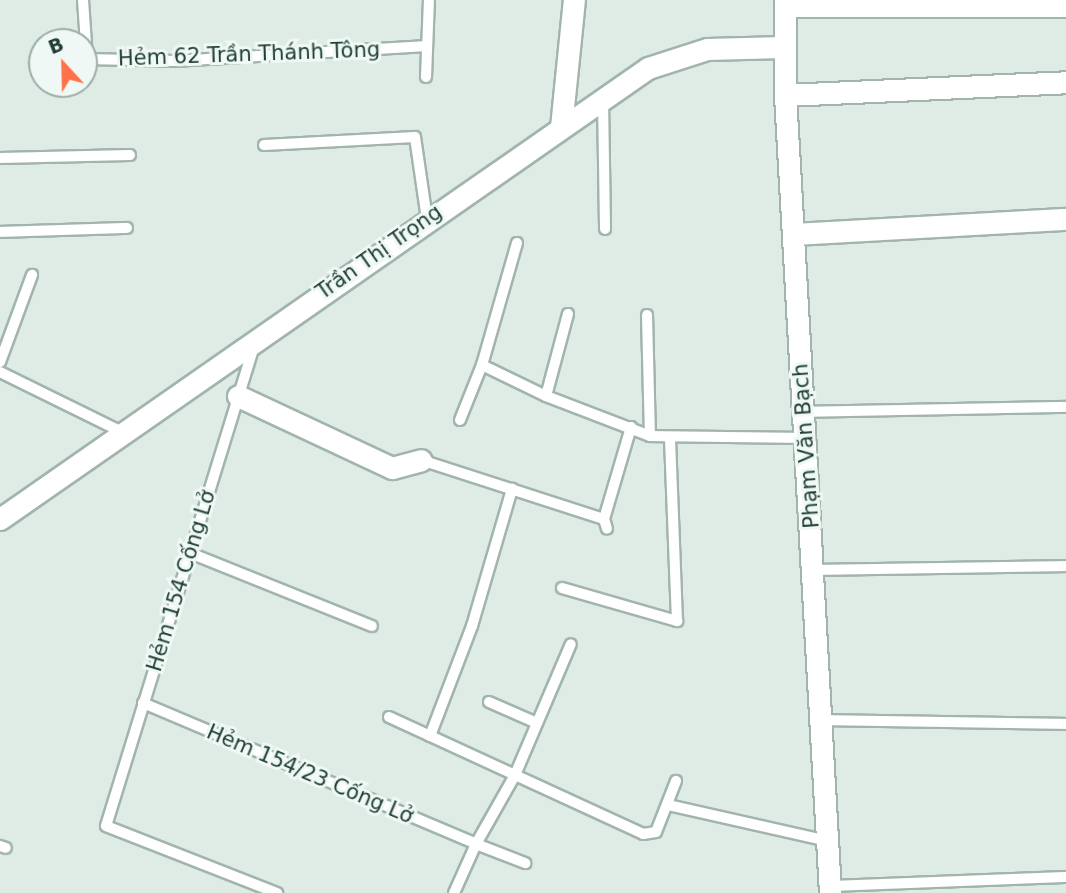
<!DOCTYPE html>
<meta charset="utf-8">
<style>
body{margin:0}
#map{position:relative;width:1066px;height:893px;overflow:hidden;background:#dfece6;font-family:"DejaVu Sans",sans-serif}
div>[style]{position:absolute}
.roads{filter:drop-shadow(2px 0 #a1b4ad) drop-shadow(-2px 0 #a1b4ad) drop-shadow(0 2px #a1b4ad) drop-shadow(0 -2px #a1b4ad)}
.service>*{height:10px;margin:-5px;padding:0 5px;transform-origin:5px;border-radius:5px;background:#fff}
.minor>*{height:21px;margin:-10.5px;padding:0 10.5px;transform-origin:10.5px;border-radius:10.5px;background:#fff}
.tertiary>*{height:21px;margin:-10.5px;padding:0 10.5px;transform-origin:10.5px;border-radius:10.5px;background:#fff}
span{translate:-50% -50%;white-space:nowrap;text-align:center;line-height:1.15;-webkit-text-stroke:6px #eff8f4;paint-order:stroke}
.street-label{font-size:21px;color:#1e3e34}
.north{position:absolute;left:28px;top:28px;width:70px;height:70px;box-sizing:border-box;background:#eff8f4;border:2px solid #9baea7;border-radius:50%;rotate:338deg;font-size:19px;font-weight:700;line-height:28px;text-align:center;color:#1e3e34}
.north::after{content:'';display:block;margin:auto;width:24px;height:32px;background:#ff714a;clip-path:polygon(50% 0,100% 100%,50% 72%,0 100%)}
</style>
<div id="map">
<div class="roads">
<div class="service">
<div style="left:83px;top:0;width:59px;rotate:86.1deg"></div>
<div style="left:87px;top:59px;width:88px;rotate:1.3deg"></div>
<div style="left:175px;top:61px;width:252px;rotate:-3.4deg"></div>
<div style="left:426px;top:77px;width:77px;rotate:-87.8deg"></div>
<div style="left:603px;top:99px;width:130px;rotate:89.1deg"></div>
<div style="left:264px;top:145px;width:151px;rotate:-3deg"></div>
<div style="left:415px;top:137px;width:83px;rotate:81.7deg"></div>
<div style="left:0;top:158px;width:130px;rotate:-1.3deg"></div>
<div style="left:0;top:232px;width:127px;rotate:-1.8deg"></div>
<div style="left:647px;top:315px;width:121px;rotate:88.6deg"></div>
<div style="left:254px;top:346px;width:502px;rotate:107.14deg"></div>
<div style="left:106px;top:826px;width:184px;rotate:21.4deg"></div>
<div style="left:0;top:362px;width:93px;rotate:-69.8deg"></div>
<div style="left:482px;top:365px;width:71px;rotate:25.8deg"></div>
<div style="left:546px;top:396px;width:111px;rotate:21deg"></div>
<div style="left:650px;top:436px;width:154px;rotate:0.7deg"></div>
<div style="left:0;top:372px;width:136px;rotate:26.2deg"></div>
<div style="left:546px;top:396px;width:85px;rotate:-75deg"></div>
<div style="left:802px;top:412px;width:264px;rotate:-1.1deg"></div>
<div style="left:460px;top:420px;width:59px;rotate:-68.2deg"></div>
<div style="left:482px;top:365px;width:127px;rotate:-74deg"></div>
<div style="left:421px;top:460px;width:192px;rotate:17.9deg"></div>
<div style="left:604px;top:519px;width:10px;rotate:73deg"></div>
<div style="left:604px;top:519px;width:96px;rotate:-73.6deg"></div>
<div style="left:190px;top:553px;width:196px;rotate:21.9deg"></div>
<div style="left:816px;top:570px;width:250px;rotate:-0.9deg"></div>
<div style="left:562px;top:588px;width:120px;rotate:16deg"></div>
<div style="left:677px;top:621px;width:182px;rotate:-92.2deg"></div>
<div style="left:489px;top:702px;width:52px;rotate:23.6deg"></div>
<div style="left:143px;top:703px;width:362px;rotate:22.9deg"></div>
<div style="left:476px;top:844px;width:79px;rotate:-60.5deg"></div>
<div style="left:515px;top:775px;width:142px;rotate:-66.9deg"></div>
<div style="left:389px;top:717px;width:280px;rotate:24.7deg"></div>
<div style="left:643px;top:834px;width:13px;rotate:-9deg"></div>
<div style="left:656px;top:832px;width:55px;rotate:-68.6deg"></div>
<div style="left:823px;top:720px;width:243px;rotate:0.9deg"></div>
<div style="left:430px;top:736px;width:118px;rotate:-69.1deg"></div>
<div style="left:472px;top:626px;width:143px;rotate:-73.7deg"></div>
<div style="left:668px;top:805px;width:164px;rotate:12.7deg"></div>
<div style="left:0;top:846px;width:6px;rotate:18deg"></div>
<div style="left:830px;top:886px;width:236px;rotate:-2.2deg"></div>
<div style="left:454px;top:893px;width:54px;rotate:-65.8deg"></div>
<div style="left:476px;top:844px;width:53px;rotate:21.2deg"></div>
</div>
<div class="minor">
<div style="left:785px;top:6px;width:281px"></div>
<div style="left:785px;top:95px;width:281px;rotate:-2.6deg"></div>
<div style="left:561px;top:127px;width:128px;rotate:-84.2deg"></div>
<div style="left:795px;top:234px;width:271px;rotate:-3.2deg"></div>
<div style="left:238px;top:396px;width:170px;rotate:25.1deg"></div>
<div style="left:392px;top:468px;width:30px;rotate:-15deg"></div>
<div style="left:0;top:519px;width:789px;rotate:-34.84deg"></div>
<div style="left:648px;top:68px;width:62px;rotate:-17.9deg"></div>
<div style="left:707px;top:49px;width:76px;rotate:-1.5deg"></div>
</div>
<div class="tertiary">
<div style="left:785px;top:0;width:95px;rotate:90deg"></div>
<div style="left:785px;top:95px;width:799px;rotate:86.77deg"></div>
</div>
</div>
<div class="street-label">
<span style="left:249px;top:54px;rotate:-2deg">Hẻm 62 Trần Thánh Tông</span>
<span style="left:379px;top:252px;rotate:-35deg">Trần Thị Trọng</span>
<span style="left:806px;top:446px;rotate:-94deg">Phạm Văn Bạch</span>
<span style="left:181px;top:581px;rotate:-73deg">Hẻm 154 Cống Lở</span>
<span style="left:310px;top:774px;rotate:23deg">Hẻm 154/23 Cống Lở</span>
</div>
<div class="north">B</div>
</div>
